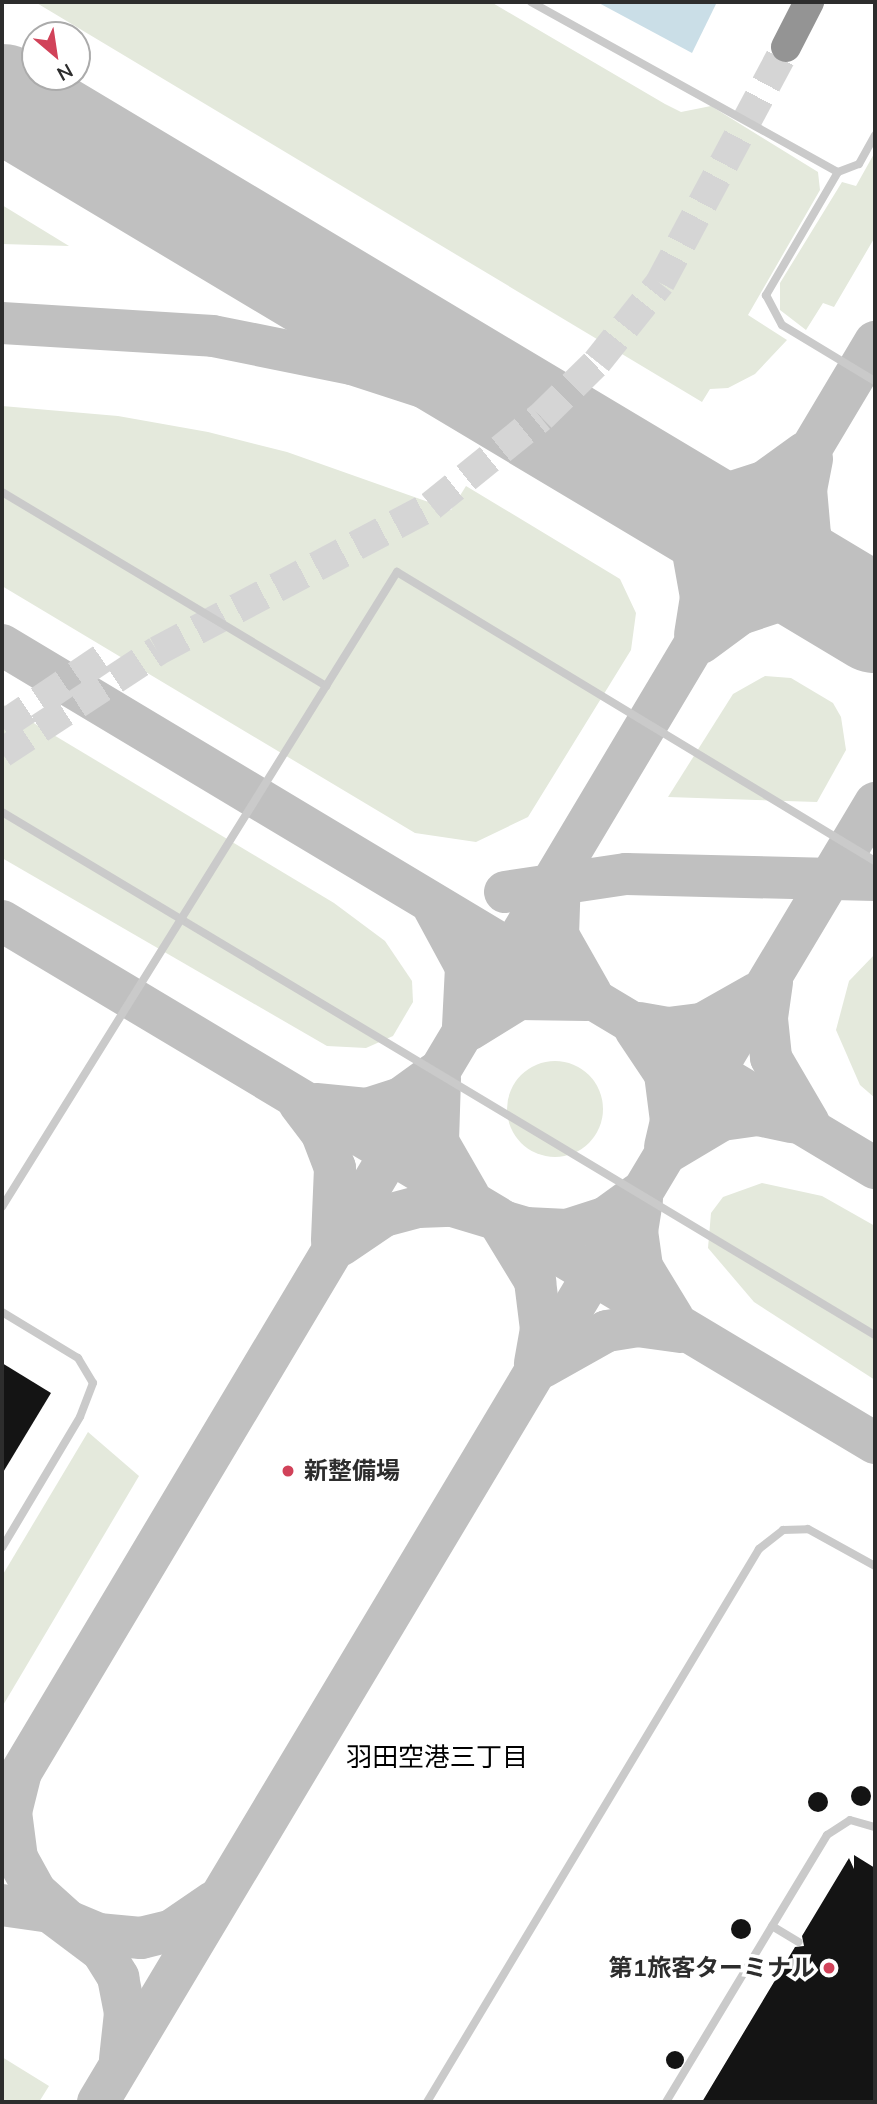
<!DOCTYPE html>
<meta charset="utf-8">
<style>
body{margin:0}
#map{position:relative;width:877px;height:2104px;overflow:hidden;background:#fff;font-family:Mulish,"Noto Sans JP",sans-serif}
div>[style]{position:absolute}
.green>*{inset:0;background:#e4e9dc}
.round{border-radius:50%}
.water>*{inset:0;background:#cadee7}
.taxiway>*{height:42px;margin:-21px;padding:0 21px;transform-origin:21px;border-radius:21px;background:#c0c0c0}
.runway>*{height:107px;margin:-53.5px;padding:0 53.5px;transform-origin:53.5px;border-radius:53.5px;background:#c0c0c0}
.building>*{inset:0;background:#141414}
.highway-tunnel>*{height:30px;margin-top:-15px;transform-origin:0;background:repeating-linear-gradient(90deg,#d5d5d5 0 30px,transparent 0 45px)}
.lane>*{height:8px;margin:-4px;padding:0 4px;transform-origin:4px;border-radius:4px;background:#cacaca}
.highway>*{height:30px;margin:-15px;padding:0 15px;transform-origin:15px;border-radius:15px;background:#949494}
.dots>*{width:19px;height:19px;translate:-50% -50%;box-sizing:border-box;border:4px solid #fff;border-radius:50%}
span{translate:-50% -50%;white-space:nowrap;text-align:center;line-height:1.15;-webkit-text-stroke:7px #fff;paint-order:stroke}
.poi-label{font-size:24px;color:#2d2d2d;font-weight:700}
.left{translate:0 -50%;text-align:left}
.right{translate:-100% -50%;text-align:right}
.neighbourhood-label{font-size:26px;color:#000}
.frame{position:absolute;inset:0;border:4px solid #2d2d2d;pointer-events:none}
.north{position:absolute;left:21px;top:21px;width:70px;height:70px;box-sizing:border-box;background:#fff;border:2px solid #ababab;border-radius:50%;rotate:151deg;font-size:19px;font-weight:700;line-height:28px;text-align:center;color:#2d2d2d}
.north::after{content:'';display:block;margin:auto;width:24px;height:32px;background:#d14259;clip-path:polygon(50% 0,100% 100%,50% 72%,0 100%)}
</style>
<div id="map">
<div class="green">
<div style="clip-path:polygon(35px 2px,491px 2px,665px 104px,681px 112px,711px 106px,818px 172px,820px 190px,748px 315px,787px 340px,755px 374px,728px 388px,710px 389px,702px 402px)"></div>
<div style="clip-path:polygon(875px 152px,875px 237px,834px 307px,823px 303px,806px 330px,780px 310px,780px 283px,842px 182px,856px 186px)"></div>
<div style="clip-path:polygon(2px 205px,69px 246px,2px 244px)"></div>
<div style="clip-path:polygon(2px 406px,118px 416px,208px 432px,287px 452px,451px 510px,466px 486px,620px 579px,636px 613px,631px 650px,528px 817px,476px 842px,415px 833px,2px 586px)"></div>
<div style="clip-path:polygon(765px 676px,791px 678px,833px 703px,841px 717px,846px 750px,817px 802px,668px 797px,733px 694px)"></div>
<div style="clip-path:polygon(2px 704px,334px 903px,385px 941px,412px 981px,413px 1002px,393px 1036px,366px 1048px,327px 1046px,2px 858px)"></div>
<div style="clip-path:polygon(875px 954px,875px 1098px,860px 1085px,836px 1030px,849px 981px)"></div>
<div class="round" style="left:507px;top:1061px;width:96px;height:96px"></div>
<div style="clip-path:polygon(762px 1183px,822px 1196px,875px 1226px,875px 1380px,754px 1302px,708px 1248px,711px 1213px,723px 1197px)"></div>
<div style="clip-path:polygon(88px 1432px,139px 1476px,2px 1707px,2px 1576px)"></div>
<div style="clip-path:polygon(2px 2057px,49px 2086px,39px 2102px,2px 2102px)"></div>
</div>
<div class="water">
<div style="clip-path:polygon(597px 2px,717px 2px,692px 53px)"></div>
</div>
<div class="taxiway">
<div style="left:2px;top:323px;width:211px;rotate:3.5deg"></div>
<div style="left:213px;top:336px;width:142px;rotate:11.4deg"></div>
<div style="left:352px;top:364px;width:123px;rotate:18deg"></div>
<div style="left:469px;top:402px;width:180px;rotate:24deg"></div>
<div style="left:633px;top:475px;width:32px;rotate:34deg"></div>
<div style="left:660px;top:493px;width:57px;rotate:57.1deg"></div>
<div style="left:691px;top:541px;width:57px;rotate:79.9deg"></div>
<div style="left:701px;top:597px;width:38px;rotate:99deg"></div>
<div style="left:812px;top:459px;width:31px;rotate:101deg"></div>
<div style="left:806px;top:489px;width:46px;rotate:85deg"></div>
<div style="left:810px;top:535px;width:44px;rotate:67.5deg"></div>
<div style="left:827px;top:576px;width:48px;rotate:48.4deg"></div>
<div style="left:650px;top:484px;width:39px;rotate:15deg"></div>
<div style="left:688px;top:494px;width:38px"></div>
<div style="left:726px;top:494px;width:40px;rotate:-18deg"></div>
<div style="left:764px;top:482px;width:49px;rotate:-35.9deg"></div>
<div style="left:701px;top:643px;width:49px;rotate:-36.6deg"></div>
<div style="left:740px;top:614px;width:41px;rotate:-18.4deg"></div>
<div style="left:779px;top:601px;width:39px;rotate:-3deg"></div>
<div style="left:818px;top:599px;width:59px;rotate:14.7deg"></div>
<div style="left:2px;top:645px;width:1018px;rotate:30.93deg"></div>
<div style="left:560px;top:876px;width:59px;rotate:91.9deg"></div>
<div style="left:558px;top:935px;width:67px;rotate:60.4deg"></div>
<div style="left:505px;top:892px;width:122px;rotate:-8.5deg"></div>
<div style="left:626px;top:874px;width:249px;rotate:1.4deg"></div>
<div style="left:434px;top:908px;width:67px;rotate:61.5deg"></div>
<div style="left:466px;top:967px;width:59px;rotate:92.9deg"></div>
<div style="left:2px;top:921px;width:1017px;rotate:30.88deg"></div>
<div style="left:772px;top:982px;width:37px;rotate:98deg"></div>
<div style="left:767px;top:1019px;width:39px;rotate:84deg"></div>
<div style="left:771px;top:1058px;width:75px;rotate:59.7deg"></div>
<div style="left:639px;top:1023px;width:29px;rotate:10deg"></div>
<div style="left:668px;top:1028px;width:34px;rotate:-7deg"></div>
<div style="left:702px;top:1024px;width:63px;rotate:-29.4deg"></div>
<div style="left:635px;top:1029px;width:54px;rotate:56.3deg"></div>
<div style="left:665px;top:1074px;width:47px;rotate:82.7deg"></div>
<div style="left:671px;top:1121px;width:26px;rotate:103deg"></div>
<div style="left:469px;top:1030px;width:59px;rotate:-31.8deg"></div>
<div style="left:519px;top:999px;width:68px;rotate:0.8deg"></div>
<div style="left:440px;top:1078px;width:64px;rotate:91.8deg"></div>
<div style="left:438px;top:1142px;width:62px;rotate:60.1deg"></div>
<div style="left:299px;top:1103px;width:39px;rotate:53deg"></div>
<div style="left:322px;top:1134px;width:36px;rotate:69deg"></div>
<div style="left:335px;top:1168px;width:73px;rotate:92.4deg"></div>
<div style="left:316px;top:1104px;width:51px;rotate:5.6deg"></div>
<div style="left:367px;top:1109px;width:36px;rotate:-18deg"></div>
<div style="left:401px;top:1098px;width:41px;rotate:-36deg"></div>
<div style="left:670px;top:1151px;width:61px;rotate:-30.8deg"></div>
<div style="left:722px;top:1120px;width:36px;rotate:-8deg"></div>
<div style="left:758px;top:1115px;width:35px;rotate:12deg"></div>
<div style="left:642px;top:1200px;width:31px;rotate:99deg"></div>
<div style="left:637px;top:1231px;width:36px;rotate:82deg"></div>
<div style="left:642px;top:1267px;width:60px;rotate:58.7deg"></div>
<div style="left:501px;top:1225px;width:66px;rotate:58.7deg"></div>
<div style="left:535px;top:1281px;width:48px;rotate:82.9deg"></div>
<div style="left:541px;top:1329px;width:35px;rotate:100deg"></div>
<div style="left:341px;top:1245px;width:52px;rotate:-34deg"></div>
<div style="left:384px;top:1216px;width:35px;rotate:-15deg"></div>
<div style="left:418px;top:1207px;width:34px;rotate:-2deg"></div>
<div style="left:452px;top:1206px;width:77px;rotate:16.6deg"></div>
<div style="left:526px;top:1228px;width:41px;rotate:2.8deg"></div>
<div style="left:567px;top:1230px;width:40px;rotate:-18deg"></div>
<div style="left:605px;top:1218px;width:41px;rotate:-36deg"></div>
<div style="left:543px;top:1367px;width:73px;rotate:-29.4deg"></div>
<div style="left:607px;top:1331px;width:30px;rotate:-9deg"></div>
<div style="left:637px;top:1326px;width:44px;rotate:7.8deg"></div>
<div style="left:20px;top:1776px;width:37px;rotate:104deg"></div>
<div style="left:11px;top:1812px;width:46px;rotate:82.6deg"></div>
<div style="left:17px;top:1858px;width:39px;rotate:61deg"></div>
<div style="left:36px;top:1892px;width:43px;rotate:42.2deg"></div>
<div style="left:68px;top:1921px;width:33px;rotate:23deg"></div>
<div style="left:98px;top:1934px;width:43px;rotate:5.3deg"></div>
<div style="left:141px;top:1938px;width:32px;rotate:-14deg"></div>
<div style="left:172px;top:1930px;width:50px;rotate:-34.3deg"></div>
<div style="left:2px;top:1804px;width:1703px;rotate:-59.16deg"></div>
<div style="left:2px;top:1905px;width:49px;rotate:8.3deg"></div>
<div style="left:50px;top:1912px;width:65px;rotate:36.9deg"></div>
<div style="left:102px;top:1951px;width:31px;rotate:58deg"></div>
<div style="left:118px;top:1977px;width:37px;rotate:79deg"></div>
<div style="left:125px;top:2013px;width:46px;rotate:96.2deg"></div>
<div style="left:98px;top:2102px;width:1514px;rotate:-59.11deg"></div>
</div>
<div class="runway">
<div style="left:2px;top:97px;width:1017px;rotate:30.88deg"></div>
</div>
<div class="building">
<div style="clip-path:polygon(2px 1363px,51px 1393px,2px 1474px)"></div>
<div class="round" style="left:851px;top:1786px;width:20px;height:20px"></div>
<div class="round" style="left:808px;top:1792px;width:20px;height:20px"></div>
<div style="clip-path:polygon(854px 1855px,875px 1868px,875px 2102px,702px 2102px,795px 1947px,804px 1946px,802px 1936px,849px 1858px,854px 1869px)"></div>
<div class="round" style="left:731px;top:1919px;width:20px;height:20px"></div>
<div class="round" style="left:666px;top:2051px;width:18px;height:18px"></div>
</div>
<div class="highway-tunnel">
<div style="left:2px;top:726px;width:122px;rotate:-34deg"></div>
<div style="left:2px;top:753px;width:186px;rotate:-33.3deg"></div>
<div style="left:157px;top:651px;width:310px;rotate:-27.9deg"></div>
<div style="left:431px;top:506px;width:141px;rotate:-39deg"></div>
<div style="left:541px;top:417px;width:78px;rotate:-44.5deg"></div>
<div style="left:597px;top:362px;width:101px;rotate:-51.4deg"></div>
<div style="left:660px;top:283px;width:268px;rotate:-61.9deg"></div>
</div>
<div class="lane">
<div style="left:531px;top:2px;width:351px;rotate:29deg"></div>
<div style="left:838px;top:172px;width:22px;rotate:-21deg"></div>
<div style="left:859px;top:164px;width:33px;rotate:-61deg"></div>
<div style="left:838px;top:172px;width:143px;rotate:120.3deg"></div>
<div style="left:766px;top:295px;width:34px;rotate:62deg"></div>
<div style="left:782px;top:325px;width:109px;rotate:31.1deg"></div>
<div style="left:2px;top:492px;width:378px;rotate:30.9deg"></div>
<div style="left:2px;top:812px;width:1018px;rotate:30.93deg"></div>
<div style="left:2px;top:1207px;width:748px;rotate:-58.12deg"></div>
<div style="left:397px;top:572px;width:559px;rotate:31.16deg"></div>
<div style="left:2px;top:1312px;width:89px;rotate:31.2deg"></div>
<div style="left:78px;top:1358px;width:29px;rotate:59deg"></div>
<div style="left:93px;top:1383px;width:36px;rotate:111deg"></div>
<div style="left:80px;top:1417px;width:152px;rotate:120.8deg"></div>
<div style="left:772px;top:1926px;width:31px;rotate:31deg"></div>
<div style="left:427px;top:2102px;width:645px;rotate:-59.02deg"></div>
<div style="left:759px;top:1549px;width:31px;rotate:-38deg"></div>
<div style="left:783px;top:1530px;width:25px;rotate:-2deg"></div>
<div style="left:808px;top:1529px;width:77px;rotate:28.9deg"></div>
<div style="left:666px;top:2102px;width:312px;rotate:-58.9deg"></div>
<div style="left:827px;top:1835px;width:27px;rotate:-33deg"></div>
<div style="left:850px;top:1820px;width:26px;rotate:16deg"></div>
</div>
<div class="highway">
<div style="left:786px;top:47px;width:51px;rotate:-62.9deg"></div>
</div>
<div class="dots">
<div style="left:288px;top:1471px;background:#d14259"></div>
<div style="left:829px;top:1968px;background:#d14259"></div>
</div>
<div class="poi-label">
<span class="left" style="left:304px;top:1471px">新整備場</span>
<span class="right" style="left:815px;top:1968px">第1旅客ターミナル</span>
</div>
<div class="neighbourhood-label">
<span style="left:437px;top:1757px">羽田空港三丁目</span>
</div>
<div class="frame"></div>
<div class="north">N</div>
</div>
